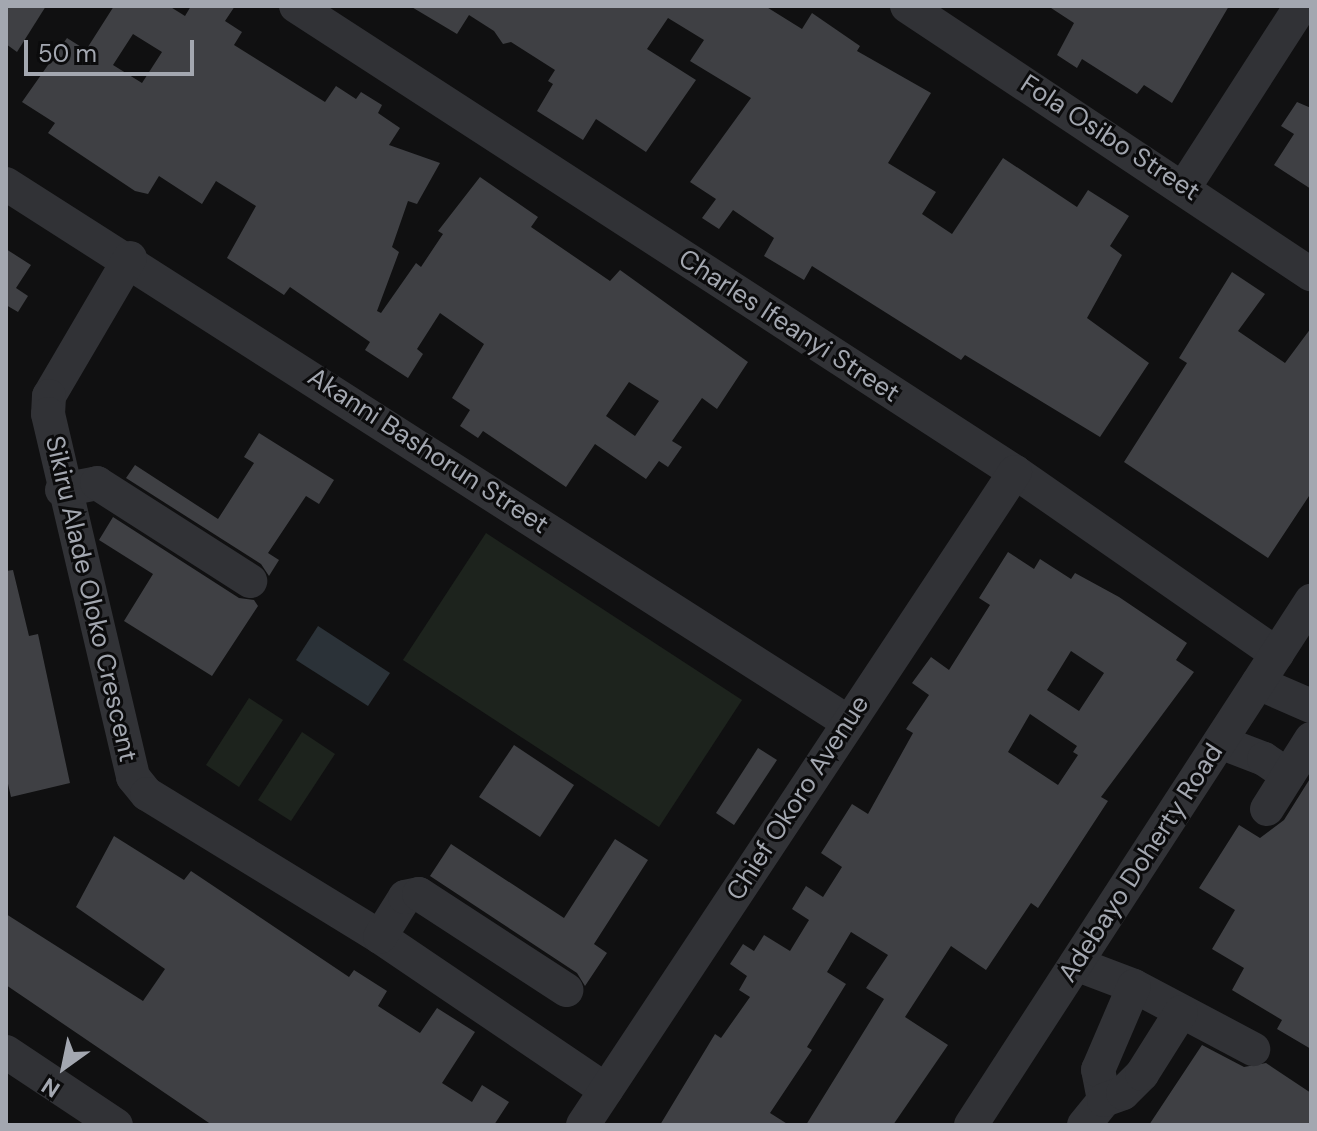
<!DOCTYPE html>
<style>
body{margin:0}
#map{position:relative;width:1317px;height:1131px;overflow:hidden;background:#101011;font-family:"DM Sans",sans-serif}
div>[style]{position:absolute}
.green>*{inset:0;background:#1d231d}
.water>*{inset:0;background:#2b3238}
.building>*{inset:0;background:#3f4044}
.minor>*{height:34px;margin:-17px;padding:0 17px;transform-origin:17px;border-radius:17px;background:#313236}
span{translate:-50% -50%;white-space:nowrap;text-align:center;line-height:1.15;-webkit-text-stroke:6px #0b0b0c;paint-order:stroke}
.street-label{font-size:26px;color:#a3a7b0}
.frame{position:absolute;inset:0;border:8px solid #a3a7b0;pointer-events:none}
.north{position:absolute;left:24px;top:1027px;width:80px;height:80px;-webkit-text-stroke:6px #0b0b0c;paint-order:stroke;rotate:213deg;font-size:22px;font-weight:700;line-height:32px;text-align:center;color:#a3a7b0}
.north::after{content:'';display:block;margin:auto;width:28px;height:36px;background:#a3a7b0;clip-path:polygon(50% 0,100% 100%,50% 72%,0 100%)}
.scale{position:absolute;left:24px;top:40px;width:170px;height:36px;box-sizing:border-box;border:4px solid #a3a7b0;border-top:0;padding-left:10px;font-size:24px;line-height:28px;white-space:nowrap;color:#a3a7b0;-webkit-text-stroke:6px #0b0b0c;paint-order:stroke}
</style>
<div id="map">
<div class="green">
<div style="clip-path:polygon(486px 533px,742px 700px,659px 827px,403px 660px)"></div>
<div style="clip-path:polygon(249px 698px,283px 720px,239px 787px,206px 765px)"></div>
<div style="clip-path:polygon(302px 732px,335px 754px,291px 821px,258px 800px)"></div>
</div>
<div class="water">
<div style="clip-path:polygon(318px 626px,390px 673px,368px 706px,296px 660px)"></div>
</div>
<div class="building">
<div style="clip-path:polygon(6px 6px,46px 6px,17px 52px,6px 44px)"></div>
<div style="clip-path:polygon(evenodd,114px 6px,169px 6px,185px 16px,191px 6px,235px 6px,225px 21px,242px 32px,234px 45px,325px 102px,336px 86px,356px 99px,361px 92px,382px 105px,378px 113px,400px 128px,389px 145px,440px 163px,417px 204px,408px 201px,392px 247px,399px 252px,377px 311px,381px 313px,416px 263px,421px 267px,443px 234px,438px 231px,480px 177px,538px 217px,531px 227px,610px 281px,620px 270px,748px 362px,717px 409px,702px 398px,672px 441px,682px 447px,668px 467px,659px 461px,646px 479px,595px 444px,566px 487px,483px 431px,478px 438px,460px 426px,470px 410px,452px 398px,484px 344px,440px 313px,417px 349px,423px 354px,408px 378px,365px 350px,370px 342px,290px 287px,284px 295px,227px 258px,256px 206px,216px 181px,202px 204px,159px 176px,148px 194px,135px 191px,48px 133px,55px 123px,22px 102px,67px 38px,86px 50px,114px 6px,133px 34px,162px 52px,142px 83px,113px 65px,133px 34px,114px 6px,629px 382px,659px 401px,635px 436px,606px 416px,629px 382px)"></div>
<div style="clip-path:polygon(410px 6px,765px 6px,802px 29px,812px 13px,860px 46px,857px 51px,931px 93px,888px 163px,936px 192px,922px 214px,952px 234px,1003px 158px,1077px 207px,1088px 190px,1129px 216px,1110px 246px,1122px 255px,1087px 318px,1149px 363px,1100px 437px,965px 355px,961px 360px,812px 266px,804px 280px,764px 256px,774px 238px,733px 210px,719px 229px,702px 218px,716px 199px,690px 182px,751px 98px,690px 61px,704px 40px,668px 18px,647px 49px,696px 80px,646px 152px,596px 119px,583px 140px,537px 111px,553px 84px,548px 81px,555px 70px,511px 42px,503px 44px,494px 31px,469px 15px,457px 34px)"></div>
<div style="clip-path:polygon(1048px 6px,1229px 6px,1172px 103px,1144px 85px,1137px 94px,1082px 59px,1077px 68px,1057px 55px,1074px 23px)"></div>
<div style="clip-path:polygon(1297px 102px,1311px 108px,1311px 189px,1274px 165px,1294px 134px,1281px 126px)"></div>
<div style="clip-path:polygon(6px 249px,31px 265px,16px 288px,28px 296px,18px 312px,6px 305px)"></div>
<div style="clip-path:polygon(1232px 272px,1265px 294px,1238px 331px,1285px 363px,1311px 328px,1311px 493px,1268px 558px,1124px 462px,1187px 363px,1179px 358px)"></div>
<div style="clip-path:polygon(259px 433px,334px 480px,319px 504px,306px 496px,268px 553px,279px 560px,269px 576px,261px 564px,126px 478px,135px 465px,218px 519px,254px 463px,244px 457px)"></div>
<div style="clip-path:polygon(113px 517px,239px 598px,254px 600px,258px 606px,212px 676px,124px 621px,153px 574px,99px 540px)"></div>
<div style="clip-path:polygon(evenodd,1008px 552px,1034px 569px,1040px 559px,1071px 579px,1075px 573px,1119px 597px,1187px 643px,1176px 660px,1194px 672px,1101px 797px,1108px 801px,1038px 908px,1031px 903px,986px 970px,951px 946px,905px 1017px,948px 1045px,893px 1125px,806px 1125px,884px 999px,866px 988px,888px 955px,851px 932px,827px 972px,846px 984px,807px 1047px,812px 1050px,770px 1113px,789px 1125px,660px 1125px,715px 1034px,721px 1038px,750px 997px,739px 990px,747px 976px,730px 964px,743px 944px,754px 951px,764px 935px,790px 951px,809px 920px,792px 909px,806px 886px,823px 897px,842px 867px,821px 853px,852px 804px,868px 814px,913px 733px,906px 729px,929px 695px,912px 683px,931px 657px,949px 670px,990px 605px,979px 598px,1008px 552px,1071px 651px,1104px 673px,1079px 711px,1047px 690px,1071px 651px,1008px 552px,1030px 714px,1077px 746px,1073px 752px,1078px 755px,1058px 785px,1008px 752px,1030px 714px)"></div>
<div style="clip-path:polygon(13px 570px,29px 636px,38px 634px,70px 783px,11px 797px,6px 775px,6px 571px)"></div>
<div style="clip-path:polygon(514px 745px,574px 785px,540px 837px,479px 797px)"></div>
<div style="clip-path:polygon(758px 748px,777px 760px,734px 825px,716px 813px)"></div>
<div style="clip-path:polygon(1311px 777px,1311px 1049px,1277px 1029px,1282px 1020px,1232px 990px,1244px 968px,1212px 949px,1235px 910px,1199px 888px,1239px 825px,1260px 838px,1284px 820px)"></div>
<div style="clip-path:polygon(114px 836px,184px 880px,191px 871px,349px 977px,354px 970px,387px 991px,378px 1006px,420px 1033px,437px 1008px,475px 1032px,442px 1083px,472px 1102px,482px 1085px,509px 1102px,494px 1125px,212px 1125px,6px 985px,6px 914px,143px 1001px,165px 969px,76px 907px)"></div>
<div style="clip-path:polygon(615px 839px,648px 860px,594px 944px,607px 953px,585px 986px,577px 973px,430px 876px,451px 844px,564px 918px)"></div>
<div style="clip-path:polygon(1202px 1045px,1244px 1067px,1266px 1063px,1311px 1093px,1311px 1125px,1149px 1125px)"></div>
</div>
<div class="minor">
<div style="left:296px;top:6px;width:857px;rotate:32.95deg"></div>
<div style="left:1015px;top:472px;width:319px;rotate:34.8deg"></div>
<div style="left:907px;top:6px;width:485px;rotate:33.6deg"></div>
<div style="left:6px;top:184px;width:999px;rotate:32.58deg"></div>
<div style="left:1185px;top:186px;width:214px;rotate:-57.2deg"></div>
<div style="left:130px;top:258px;width:160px;rotate:120.4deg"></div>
<div style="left:49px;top:396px;width:18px;rotate:93deg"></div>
<div style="left:48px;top:414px;width:373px;rotate:76.8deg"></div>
<div style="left:133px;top:777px;width:22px;rotate:51deg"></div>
<div style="left:147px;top:794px;width:273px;rotate:31.5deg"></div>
<div style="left:380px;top:937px;width:273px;rotate:34.1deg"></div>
<div style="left:62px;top:490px;width:36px;rotate:-11deg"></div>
<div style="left:97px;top:483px;width:182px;rotate:32.6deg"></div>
<div style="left:1258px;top:683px;width:58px;rotate:23.5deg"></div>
<div style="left:1220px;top:742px;width:47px;rotate:21.1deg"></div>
<div style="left:1264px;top:759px;width:29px;rotate:34deg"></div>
<div style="left:1267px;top:809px;width:83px;rotate:-57.8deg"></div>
<div style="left:380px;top:937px;width:47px;rotate:-58deg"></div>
<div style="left:405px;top:897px;width:14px;rotate:-12deg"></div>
<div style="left:419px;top:894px;width:176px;rotate:33.1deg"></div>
<div style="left:1076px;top:964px;width:62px;rotate:20.8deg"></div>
<div style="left:1134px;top:986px;width:135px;rotate:27.9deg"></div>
<div style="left:6px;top:1052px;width:132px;rotate:33.6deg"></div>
<div style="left:1104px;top:1100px;width:31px;rotate:-101deg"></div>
<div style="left:1098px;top:1070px;width:91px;rotate:-66.8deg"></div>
<div style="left:583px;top:1125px;width:783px;rotate:-56.51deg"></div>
<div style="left:971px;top:1125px;width:625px;rotate:-57.02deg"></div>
<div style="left:1084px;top:1125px;width:32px;rotate:-51deg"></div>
<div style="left:1104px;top:1100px;width:20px;rotate:-20deg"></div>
<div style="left:1123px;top:1093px;width:27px;rotate:-45deg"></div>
<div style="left:1142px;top:1074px;width:73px;rotate:-57.8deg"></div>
</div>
<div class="street-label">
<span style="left:1110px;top:138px;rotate:33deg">Fola Osibo Street</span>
<span style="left:789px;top:326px;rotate:33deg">Charles Ifeanyi Street</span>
<span style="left:428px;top:451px;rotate:33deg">Akanni Bashorun Street</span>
<span style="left:91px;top:599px;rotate:77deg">Sikiru Alade Oloko Crescent</span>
<span style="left:798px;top:798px;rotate:-57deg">Chief Okoro Avenue</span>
<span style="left:1141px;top:863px;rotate:-57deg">Adebayo Doherty Road</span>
</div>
<div class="frame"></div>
<div class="north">N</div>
<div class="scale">50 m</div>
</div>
